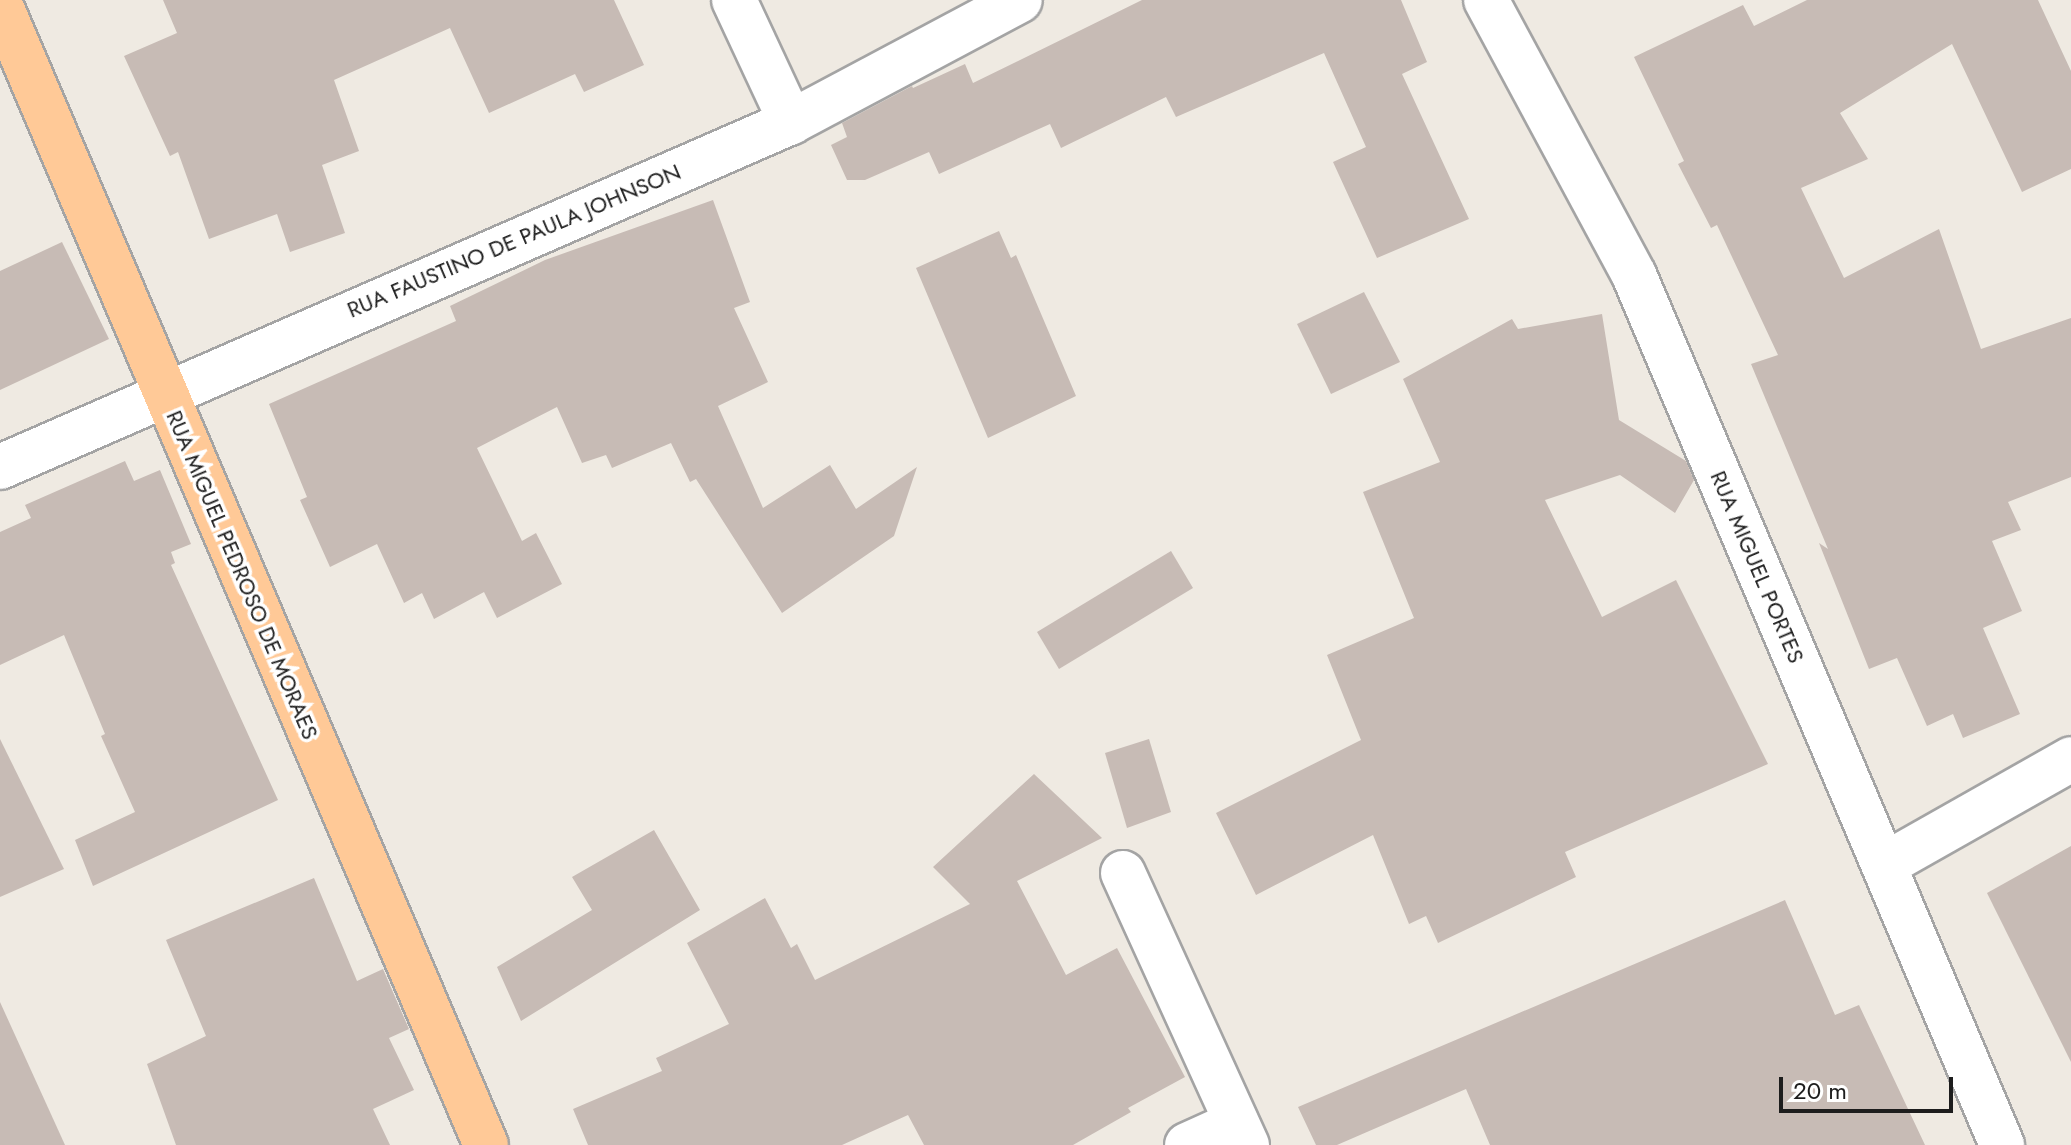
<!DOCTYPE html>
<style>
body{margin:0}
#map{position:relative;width:2071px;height:1145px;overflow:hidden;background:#efeae2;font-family:Jost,sans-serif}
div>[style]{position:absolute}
.building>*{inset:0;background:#c7bbb5}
.roads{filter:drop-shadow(2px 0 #a4a4a4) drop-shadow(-2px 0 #a4a4a4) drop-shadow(0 2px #a4a4a4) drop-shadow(0 -2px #a4a4a4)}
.minor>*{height:44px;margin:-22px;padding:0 22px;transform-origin:22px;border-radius:22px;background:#fff}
.major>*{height:44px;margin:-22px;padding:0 22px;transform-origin:22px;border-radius:22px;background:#ffc997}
span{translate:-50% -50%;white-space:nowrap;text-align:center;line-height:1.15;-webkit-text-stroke:7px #fff;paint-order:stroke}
.street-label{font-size:22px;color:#1d1d1d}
.scale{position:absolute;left:1779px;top:1077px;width:174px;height:36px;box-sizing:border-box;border:4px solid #1d1d1d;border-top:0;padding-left:10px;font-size:24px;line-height:28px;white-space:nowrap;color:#1d1d1d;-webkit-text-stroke:6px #fff;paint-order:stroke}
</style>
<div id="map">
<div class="building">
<div style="clip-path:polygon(163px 0,614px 0,644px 65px,584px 92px,575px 74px,489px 113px,450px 28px,334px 80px,359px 151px,322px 165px,345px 233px,290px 252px,277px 214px,209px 239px,178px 152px,170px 156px,124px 56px,177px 33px)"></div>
<div style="clip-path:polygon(1142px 0,1401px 0,1427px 62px,1402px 74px,1469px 219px,1377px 258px,1333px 162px,1366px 147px,1324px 53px,1176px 117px,1166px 97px,1061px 148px,1050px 124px,939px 174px,929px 152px,865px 180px,847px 180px,831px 145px,847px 137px,842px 123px,912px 86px,913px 88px,965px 64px,973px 83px)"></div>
<div style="clip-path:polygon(1807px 0,2038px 0,2071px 71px,2071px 169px,2022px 192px,1952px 44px,1840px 113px,1868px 159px,1801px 188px,1844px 278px,1939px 229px,1981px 349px,2071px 318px,2071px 477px,2008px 502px,2021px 530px,1992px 541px,2022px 611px,1983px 628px,2020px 714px,1963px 738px,1953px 714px,1927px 726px,1897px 658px,1869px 669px,1819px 543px,1828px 549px,1751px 364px,1778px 355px,1717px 225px,1711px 228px,1678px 164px,1684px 161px,1634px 57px,1743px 5px,1754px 26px)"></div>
<div style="clip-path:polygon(713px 200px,750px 302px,734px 308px,768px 382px,718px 406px,763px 508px,830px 465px,856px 509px,917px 467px,894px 536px,782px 613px,696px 479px,690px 482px,671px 443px,612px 468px,606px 455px,582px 463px,557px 407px,477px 448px,522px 541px,536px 533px,562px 584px,497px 618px,484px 592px,434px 619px,422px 593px,404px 603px,377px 544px,330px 567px,300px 500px,307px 497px,269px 404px,456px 321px,450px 306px,545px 260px)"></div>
<div style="clip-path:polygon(999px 231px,1011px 258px,1016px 255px,1076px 396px,988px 438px,916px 268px)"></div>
<div style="clip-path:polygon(62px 242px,109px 339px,0 390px,0 271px)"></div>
<div style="clip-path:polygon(1364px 292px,1400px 362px,1331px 394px,1297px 324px)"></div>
<div style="clip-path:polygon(1602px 314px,1619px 420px,1686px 461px,1694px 480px,1675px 513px,1620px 475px,1545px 500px,1602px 617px,1676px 580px,1768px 764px,1565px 852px,1576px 877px,1438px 943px,1426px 916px,1409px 924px,1373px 835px,1256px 895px,1216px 813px,1361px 740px,1327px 655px,1414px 618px,1363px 492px,1440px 462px,1403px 379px,1512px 319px,1518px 329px)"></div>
<div style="clip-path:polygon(125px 461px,134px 481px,160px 470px,191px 544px,171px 552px,175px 563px,171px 565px,278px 800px,93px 886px,75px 840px,135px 812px,101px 736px,105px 734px,64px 635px,0 665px,0 532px,31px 518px,25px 505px)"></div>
<div style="clip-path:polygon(1171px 551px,1193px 588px,1059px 669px,1037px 632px)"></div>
<div style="clip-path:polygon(0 739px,64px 869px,0 897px)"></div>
<div style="clip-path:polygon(1149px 739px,1171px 812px,1127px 828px,1105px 753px)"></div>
<div style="clip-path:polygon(1034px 774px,1102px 838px,1017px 881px,1066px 975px,1117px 948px,1185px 1077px,1128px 1108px,1131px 1112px,1073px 1145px,924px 1145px,908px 1115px,842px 1145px,588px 1145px,573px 1109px,662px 1071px,656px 1058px,729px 1024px,687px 943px,765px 898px,791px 948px,797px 944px,815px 980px,970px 904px,933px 867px)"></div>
<div style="clip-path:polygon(654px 830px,700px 910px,521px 1021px,497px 967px,592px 910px,572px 877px)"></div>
<div style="clip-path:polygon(2071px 846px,2071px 1062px,1987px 893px)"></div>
<div style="clip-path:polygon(314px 878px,357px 981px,383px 969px,409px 1029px,389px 1038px,414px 1090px,373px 1109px,390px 1145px,176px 1145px,147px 1064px,206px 1036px,166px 940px)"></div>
<div style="clip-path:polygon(1785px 900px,1835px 1015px,1859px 1005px,1925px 1145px,1490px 1145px,1466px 1089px,1337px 1145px,1316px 1145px,1298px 1107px)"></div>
<div style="clip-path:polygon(0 1002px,65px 1145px,0 1145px)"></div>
</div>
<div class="roads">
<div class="minor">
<div style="left:734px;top:0;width:135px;rotate:65deg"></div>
<div style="left:1486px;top:0;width:312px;rotate:61.7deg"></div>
<div style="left:1634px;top:275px;width:945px;rotate:67.07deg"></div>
<div style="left:0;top:467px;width:863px;rotate:-23.56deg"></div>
<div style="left:791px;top:122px;width:259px;rotate:-28deg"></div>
<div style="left:1884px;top:865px;width:215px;rotate:-29.5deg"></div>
<div style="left:1123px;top:873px;width:299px;rotate:65.5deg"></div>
<div style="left:1187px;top:1145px;width:54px;rotate:-24.2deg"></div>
</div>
<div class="major">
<div style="left:0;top:4px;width:1240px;rotate:66.93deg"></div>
</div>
</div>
<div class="street-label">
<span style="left:514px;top:241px;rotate:-23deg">RUA FAUSTINO DE PAULA JOHNSON</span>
<span style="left:1757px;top:567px;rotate:67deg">RUA MIGUEL PORTES</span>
<span style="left:242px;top:575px;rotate:67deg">RUA MIGUEL PEDROSO DE MORAES</span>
</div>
<div class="scale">20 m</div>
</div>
